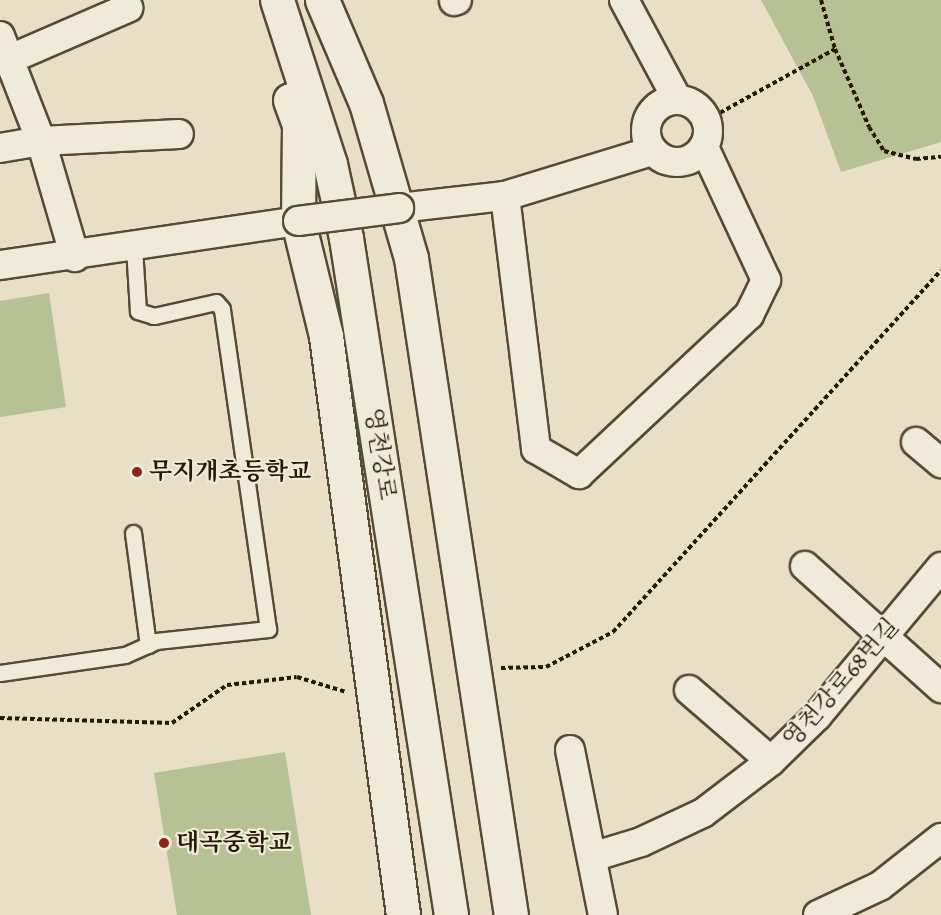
<!DOCTYPE html>
<meta charset="utf-8">
<style>
body{margin:0}
#map{position:relative;width:941px;height:915px;overflow:hidden;background:#e8dfc6;font-family:Alegreya,"Noto Serif KR",serif}
div>[style]{position:absolute}
.green>*{inset:0;background:#b6c194}
.path>*{height:4px;margin-top:-2px;transform-origin:0;background:repeating-linear-gradient(90deg,#271904 0 4.5px,transparent 0 7.5px)}
.roads{filter:drop-shadow(2px 0 #574a34) drop-shadow(-2px 0 #574a34) drop-shadow(0 2px #574a34) drop-shadow(0 -2px #574a34)}
.lane>*{height:15px;margin:-7.5px;padding:0 7.5px;transform-origin:7.5px;border-radius:7.5px;background:#f0eada}
.street>*{height:28px;margin:-14px;padding:0 14px;transform-origin:14px;border-radius:14px;background:#f0eada}
.street>.ring{margin:-14px;padding:0;box-sizing:content-box;background:none;border:28px solid #f0eada;border-radius:50%}
.secondary>*{height:33px;margin:-16.5px;padding:0 16.5px;transform-origin:16.5px;border-radius:16.5px;background:#f0eada}
.bridges{filter:drop-shadow(2px 0 #574a34) drop-shadow(-2px 0 #574a34) drop-shadow(0 2px #574a34) drop-shadow(0 -2px #574a34)}
.street-bridge>*{height:28px;margin:-14px;padding:0 14px;transform-origin:14px;border-radius:14px;background:#f0eada}
.dots>*{width:16px;height:16px;translate:-50% -50%;box-sizing:border-box;border:3px solid #f0eada;border-radius:50%}
span{translate:-50% -50%;white-space:nowrap;text-align:center;line-height:1.15;-webkit-text-stroke:4.5px #f0eada;paint-order:stroke}
.street-label{font-size:24px;color:#271904}
.poi-label{font-size:24px;color:#271904;font-weight:700}
.left{translate:0 -50%;text-align:left}
</style>
<div id="map">
<div class="green">
<div style="clip-path:polygon(761px 0,941px 0,941px 142px,841px 172px,813px 96px)"></div>
<div style="clip-path:polygon(49px 293px,66px 407px,0 417px,0 301px)"></div>
<div style="clip-path:polygon(285px 752px,311px 915px,177px 915px,154px 773px)"></div>
</div>
<div class="path">
<div style="left:821px;top:0;width:51px;rotate:74.1deg"></div>
<div style="left:835px;top:49px;width:85px;rotate:66.4deg"></div>
<div style="left:869px;top:127px;width:28px;rotate:58deg"></div>
<div style="left:884px;top:151px;width:33px;rotate:14deg"></div>
<div style="left:916px;top:159px;width:25px;rotate:-5deg"></div>
<div style="left:707px;top:120px;width:146px;rotate:-29deg"></div>
<div style="left:501px;top:668px;width:45px;rotate:-1.3deg"></div>
<div style="left:546px;top:667px;width:76px;rotate:-27.6deg"></div>
<div style="left:613px;top:632px;width:488px;rotate:-47.8deg"></div>
<div style="left:0;top:718px;width:172px;rotate:1.7deg"></div>
<div style="left:172px;top:723px;width:67px;rotate:-34.6deg"></div>
<div style="left:227px;top:685px;width:70px;rotate:-6.5deg"></div>
<div style="left:297px;top:677px;width:51px;rotate:17deg"></div>
</div>
<div class="roads">
<div class="lane">
<div style="left:133px;top:533px;width:113px;rotate:82.4deg"></div>
<div style="left:0;top:673px;width:126px;rotate:-8.2deg"></div>
<div style="left:125px;top:655px;width:34px;rotate:-24deg"></div>
<div style="left:156px;top:641px;width:113px;rotate:-6.1deg"></div>
<div style="left:268px;top:629px;width:323px;rotate:-98.2deg"></div>
<div style="left:222px;top:309px;width:9px;rotate:-131deg"></div>
<div style="left:216px;top:302px;width:64px;rotate:167.3deg"></div>
<div style="left:154px;top:316px;width:17px;rotate:-163deg"></div>
<div style="left:138px;top:311px;width:63px;rotate:-93.6deg"></div>
</div>
<div class="street">
<div style="left:624px;top:0;width:112px;rotate:61.8deg"></div>
<div style="left:454px;top:1px;width:3px;rotate:-18deg"></div>
<div style="left:0;top:36px;width:113px;rotate:68.7deg"></div>
<div style="left:41px;top:141px;width:121px;rotate:73.7deg"></div>
<div style="left:10px;top:59px;width:129px;rotate:-23.4deg"></div>
<div class="ring" style="left:646px;top:100px;width:34px;height:34px"></div>
<div style="left:0;top:148px;width:42px;rotate:-9.7deg"></div>
<div style="left:41px;top:141px;width:138px;rotate:-2.9deg"></div>
<div style="left:505px;top:196px;width:255px;rotate:83deg"></div>
<div style="left:536px;top:449px;width:50px;rotate:30.2deg"></div>
<div style="left:579px;top:474px;width:233px;rotate:-43.1deg"></div>
<div style="left:749px;top:315px;width:39px;rotate:-64deg"></div>
<div style="left:766px;top:280px;width:147px;rotate:-115deg"></div>
<div style="left:399px;top:208px;width:107px;rotate:-6.5deg"></div>
<div style="left:505px;top:196px;width:154px;rotate:-17deg"></div>
<div style="left:0;top:265px;width:301px;rotate:-8.4deg"></div>
<div style="left:916px;top:442px;width:33px;rotate:40deg"></div>
<div style="left:805px;top:566px;width:183px;rotate:41.9deg"></div>
<div style="left:689px;top:690px;width:108px;rotate:40.9deg"></div>
<div style="left:570px;top:750px;width:168px;rotate:78.7deg"></div>
<div style="left:592px;top:857px;width:51px;rotate:-17deg"></div>
<div style="left:641px;top:842px;width:68px;rotate:-25.1deg"></div>
<div style="left:703px;top:813px;width:86px;rotate:-37.4deg"></div>
<div style="left:771px;top:761px;width:64px;rotate:-44.4deg"></div>
<div style="left:817px;top:716px;width:194px;rotate:-50.2deg"></div>
<div style="left:818px;top:915px;width:68px;rotate:-25.1deg"></div>
<div style="left:880px;top:886px;width:78px;rotate:-38.2deg"></div>
</div>
<div class="secondary">
<div style="left:277px;top:0;width:172px;rotate:72.1deg"></div>
<div style="left:330px;top:164px;width:76px;rotate:77.8deg"></div>
<div style="left:346px;top:238px;width:685px;rotate:81.18deg"></div>
<div style="left:322px;top:0;width:112px;rotate:66.9deg"></div>
<div style="left:366px;top:103px;width:161px;rotate:73.8deg"></div>
<div style="left:411px;top:258px;width:665px;rotate:81.35deg"></div>
<div style="left:290px;top:100px;width:27px;rotate:70deg"></div>
<div style="left:299px;top:125px;width:96px;rotate:90.6deg"></div>
<div style="left:298px;top:221px;width:118px;rotate:76.3deg"></div>
<div style="left:326px;top:336px;width:584px;rotate:82.42deg"></div>
</div>
</div>
<div class="bridges">
<div class="street-bridge">
<div style="left:298px;top:221px;width:102px;rotate:-7.3deg"></div>
</div>
</div>
<div class="dots">
<div style="left:137px;top:472px;background:#8f2418"></div>
<div style="left:164px;top:843px;background:#8f2418"></div>
</div>
<div class="street-label">
<span style="left:380px;top:454px;rotate:81deg">영천강로</span>
<span style="left:841px;top:683px;rotate:-49deg">영천강로68번길</span>
</div>
<div class="poi-label">
<span class="left" style="left:149px;top:472px">무지개초등학교</span>
<span class="left" style="left:176px;top:843px">대곡중학교</span>
</div>
</div>
